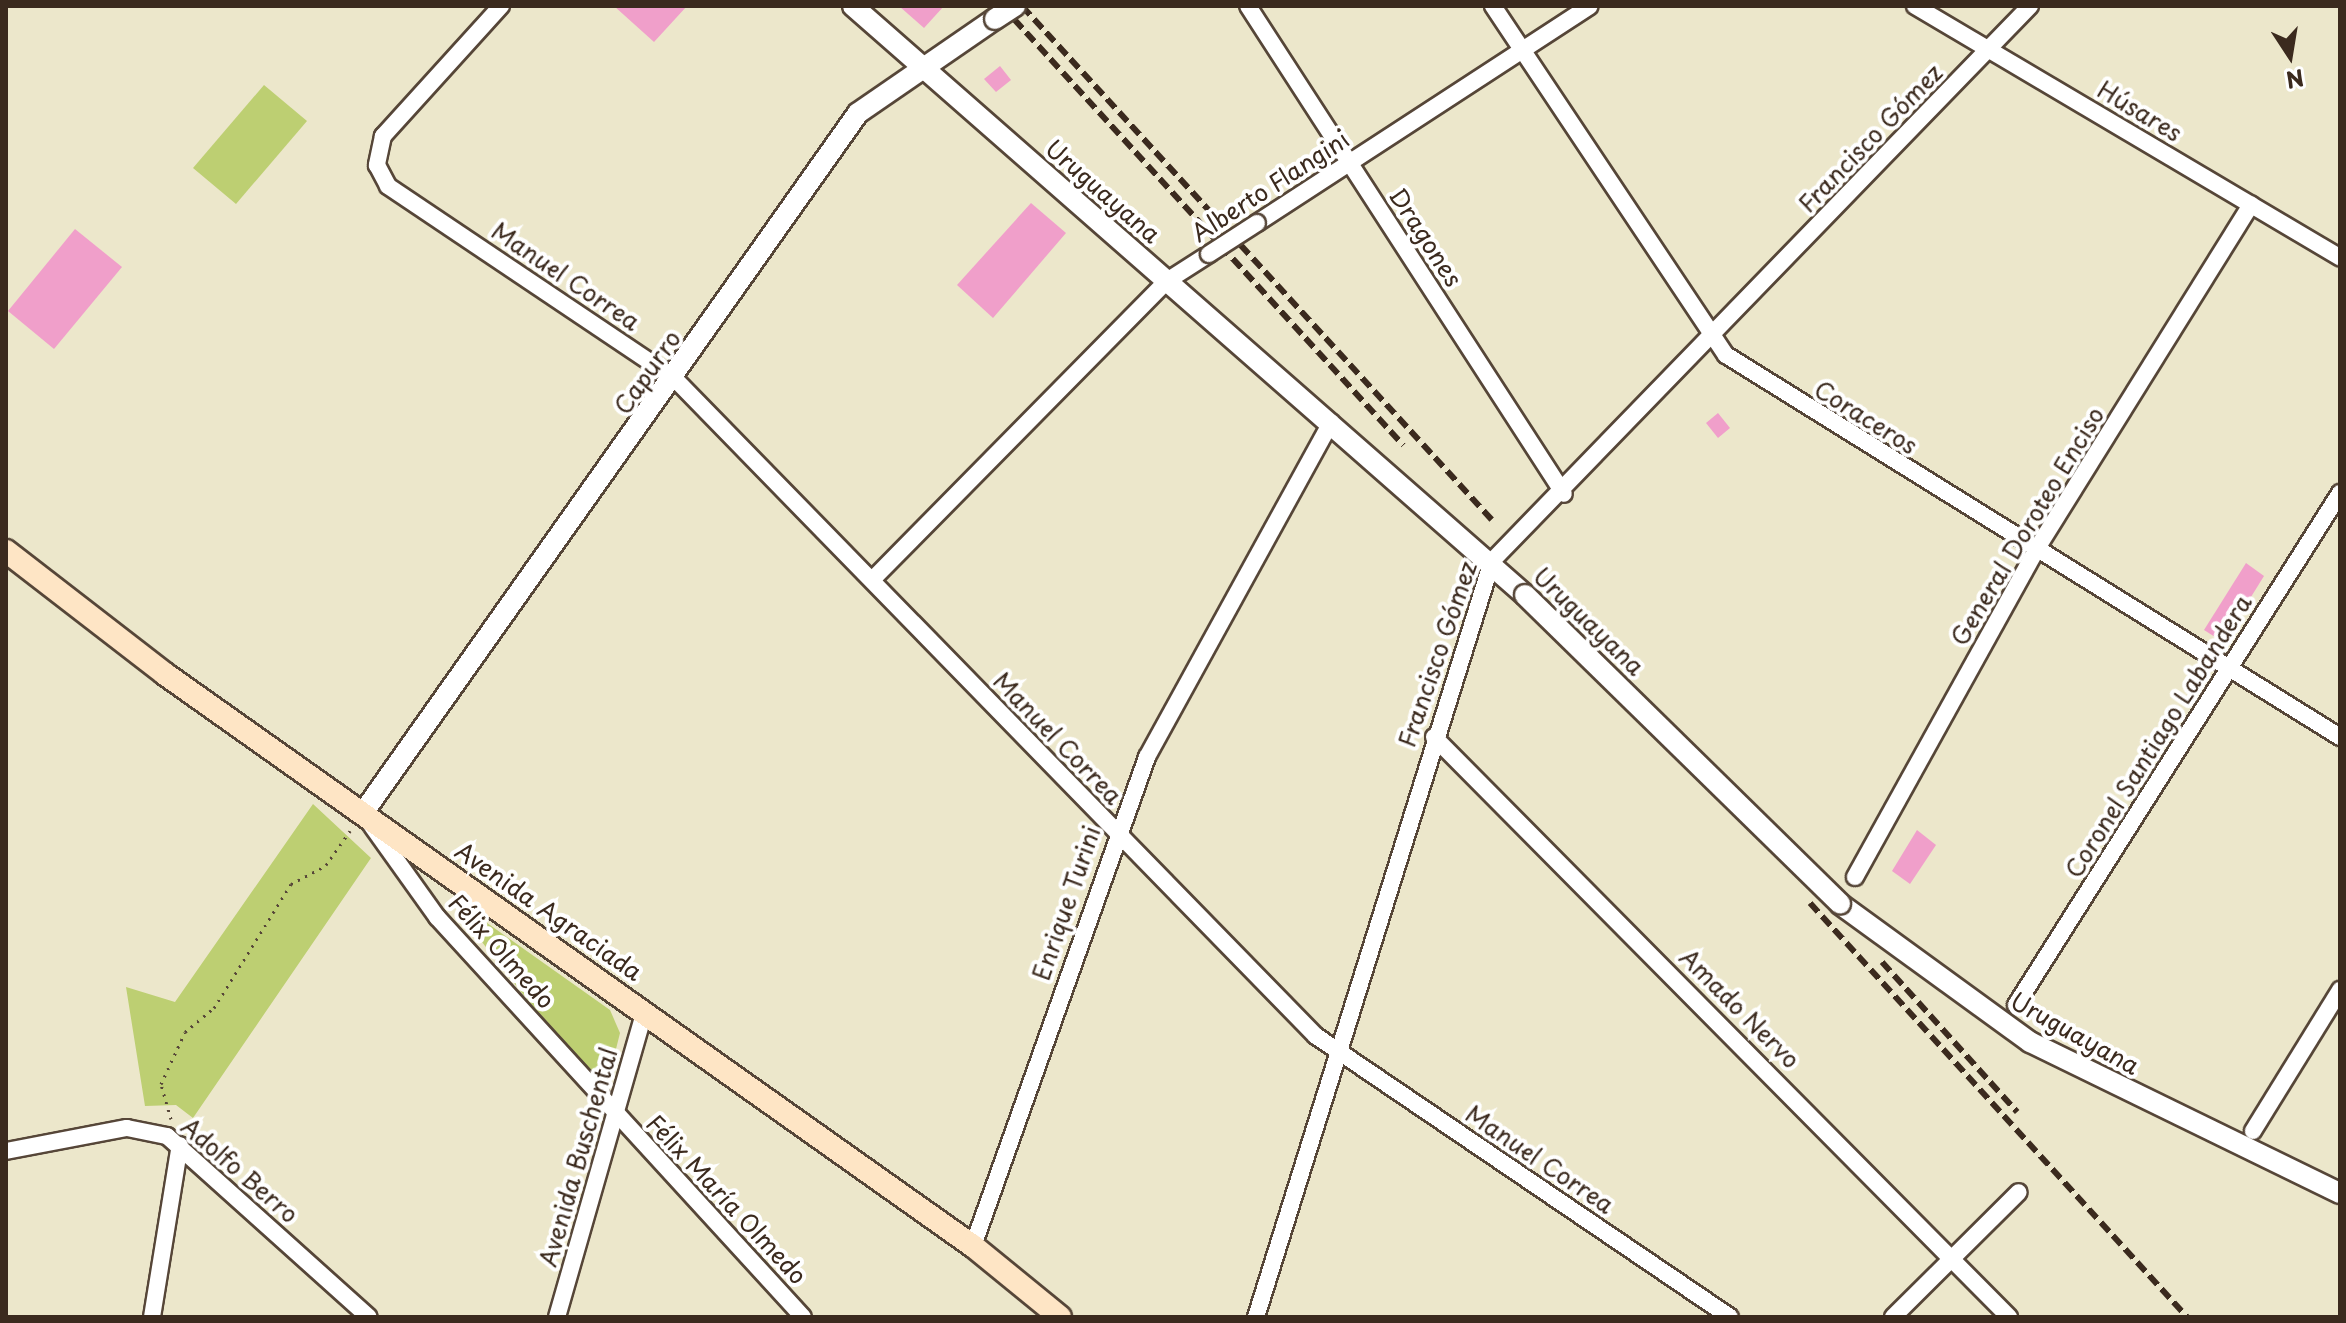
<!DOCTYPE html>
<meta charset="utf-8">
<style>
body{margin:0}
#map{position:relative;width:2346px;height:1323px;overflow:hidden;background:#ece7cb;font-family:"Playpen Sans",sans-serif}
div>[style]{position:absolute}
.green>*{inset:0;background:#bdcf72}
.building>*{inset:0;background:#f09fca}
.path>*{height:3px;margin-top:-1.5px;transform-origin:0;background:repeating-linear-gradient(90deg,#564638 0 2px,transparent 0 8px)}
.roads{filter:drop-shadow(2px 0 #564638) drop-shadow(-2px 0 #564638) drop-shadow(0 2px #564638) drop-shadow(0 -2px #564638)}
.minor>*{height:16px;margin:-8px;padding:0 8px;transform-origin:8px;border-radius:8px;background:#fff}
.tertiary>*{height:20px;margin:-10px;padding:0 10px;transform-origin:10px;border-radius:10px;background:#fff}
.secondary>*{height:22px;margin:-11px;padding:0 11px;transform-origin:11px;border-radius:11px;background:#fee5c5}
.rail>*{height:6px;margin-top:-3px;transform-origin:0;background:repeating-linear-gradient(90deg,#3b2a1e 0 12px,transparent 0 18px)}
.bridges{filter:drop-shadow(2px 0 #564638) drop-shadow(-2px 0 #564638) drop-shadow(0 2px #564638) drop-shadow(0 -2px #564638)}
.minor-bridge>*{height:16px;margin:-8px;padding:0 8px;transform-origin:8px;border-radius:8px;background:#fff}
.tertiary-bridge>*{height:20px;margin:-10px;padding:0 10px;transform-origin:10px;border-radius:10px;background:#fff}
span{translate:-50% -50%;white-space:nowrap;text-align:center;line-height:1.15;-webkit-text-stroke:8px #fff;paint-order:stroke}
.street-label{font-size:24px;color:#3b2a1e}
.frame{position:absolute;inset:0;border:8px solid #3b2a1e;pointer-events:none}
.north{position:absolute;left:2250px;top:16px;width:80px;height:80px;-webkit-text-stroke:6px #fff;paint-order:stroke;rotate:168deg;font-size:22px;font-weight:700;line-height:32px;text-align:center;color:#3b2a1e}
.north::after{content:'';display:block;margin:auto;width:28px;height:36px;background:#3b2a1e;clip-path:polygon(50% 0,100% 100%,50% 72%,0 100%)}
</style>
<div id="map">
<div class="green">
<div style="clip-path:polygon(264px 85px,307px 121px,236px 204px,193px 168px)"></div>
<div style="clip-path:polygon(313px 804px,371px 858px,193px 1118px,176px 1105px,145px 1106px,126px 987px,175px 1002px)"></div>
<div style="clip-path:polygon(466px 908px,610px 1010px,620px 1033px,609px 1077px,594px 1076px,521px 992px,461px 915px)"></div>
</div>
<div class="building">
<div style="clip-path:polygon(614px 6px,687px 6px,654px 42px)"></div>
<div style="clip-path:polygon(899px 6px,944px 6px,924px 28px)"></div>
<div style="clip-path:polygon(1000px 66px,1011px 80px,996px 92px,984px 79px)"></div>
<div style="clip-path:polygon(1031px 203px,1066px 233px,993px 318px,957px 285px)"></div>
<div style="clip-path:polygon(75px 229px,122px 267px,54px 349px,8px 311px)"></div>
<div style="clip-path:polygon(1718px 413px,1730px 428px,1718px 438px,1706px 423px)"></div>
<div style="clip-path:polygon(2246px 563px,2264px 576px,2223px 642px,2204px 630px)"></div>
<div style="clip-path:polygon(1917px 830px,1936px 845px,1910px 884px,1892px 871px)"></div>
</div>
<div class="path">
<div style="left:171px;top:1119px;width:36px;rotate:-106deg"></div>
<div style="left:161px;top:1084px;width:57px;rotate:-65.2deg"></div>
<div style="left:185px;top:1032px;width:38px;rotate:-40deg"></div>
<div style="left:214px;top:1008px;width:146px;rotate:-58.2deg"></div>
<div style="left:291px;top:884px;width:40px;rotate:-28deg"></div>
<div style="left:326px;top:865px;width:42px;rotate:-54.8deg"></div>
</div>
<div class="roads">
<div class="minor">
<div style="left:501px;top:6px;width:176px;rotate:132.2deg"></div>
<div style="left:383px;top:136px;width:30px;rotate:102deg"></div>
<div style="left:377px;top:165px;width:24px;rotate:62deg"></div>
<div style="left:388px;top:186px;width:346px;rotate:33.9deg"></div>
<div style="left:675px;top:379px;width:918px;rotate:45.71deg"></div>
<div style="left:1316px;top:1036px;width:500px;rotate:34.17deg"></div>
<div style="left:1248px;top:6px;width:581px;rotate:57.08deg"></div>
<div style="left:1493px;top:6px;width:420px;rotate:56.3deg"></div>
<div style="left:1726px;top:355px;width:723px;rotate:31.89deg"></div>
<div style="left:1915px;top:6px;width:494px;rotate:30.6deg"></div>
<div style="left:1257px;top:223px;width:397px;rotate:-33.1deg"></div>
<div style="left:872px;top:580px;width:420px;rotate:-45.4deg"></div>
<div style="left:1167px;top:281px;width:50px;rotate:-32.7deg"></div>
<div style="left:1434px;top:737px;width:817px;rotate:45.25deg"></div>
<div style="left:372px;top:826px;width:112px;rotate:54.5deg"></div>
<div style="left:437px;top:917px;width:542px;rotate:47.54deg"></div>
<div style="left:1855px;top:877px;width:374px;rotate:-61deg"></div>
<div style="left:2036px;top:550px;width:407px;rotate:-58.1deg"></div>
<div style="left:2016px;top:1005px;width:606px;rotate:-57.67deg"></div>
<div style="left:2253px;top:1131px;width:166px;rotate:-58.3deg"></div>
<div style="left:6px;top:1151px;width:123px;rotate:-10.8deg"></div>
<div style="left:127px;top:1128px;width:41px;rotate:11.3deg"></div>
<div style="left:167px;top:1136px;width:271px;rotate:41.9deg"></div>
<div style="left:973px;top:1246px;width:519px;rotate:-70.41deg"></div>
<div style="left:1147px;top:757px;width:382px;rotate:-61.2deg"></div>
<div style="left:152px;top:1317px;width:174px;rotate:-80.8deg"></div>
<div style="left:557px;top:1317px;width:319px;rotate:-74deg"></div>
<div style="left:1256px;top:1317px;width:792px;rotate:-72.66deg"></div>
<div style="left:1492px;top:561px;width:773px;rotate:-45.89deg"></div>
<div style="left:1893px;top:1317px;width:177px;rotate:-44.8deg"></div>
</div>
<div class="tertiary">
<div style="left:853px;top:6px;width:894px;rotate:41.23deg"></div>
<div style="left:363px;top:813px;width:857px;rotate:-54.73deg"></div>
<div style="left:858px;top:113px;width:166px;rotate:-34.5deg"></div>
<div style="left:1840px;top:904px;width:235px;rotate:36deg"></div>
<div style="left:2030px;top:1042px;width:345px;rotate:26deg"></div>
</div>
<div class="secondary">
<div style="left:6px;top:551px;width:201px;rotate:37.7deg"></div>
<div style="left:165px;top:674px;width:990px;rotate:35.3deg"></div>
<div style="left:973px;top:1246px;width:112px;rotate:39.2deg"></div>
</div>
</div>
<div class="rail">
<div style="left:1002px;top:6px;width:595px;rotate:47.59deg"></div>
<div style="left:1022px;top:6px;width:696px;rotate:47.56deg"></div>
<div style="left:1810px;top:903px;width:560px;rotate:47.68deg"></div>
<div style="left:1882px;top:962px;width:202px;rotate:48deg"></div>
</div>
<div class="bridges">
<div class="minor-bridge">
<div style="left:1209px;top:254px;width:57px;rotate:-32.9deg"></div>
</div>
<div class="tertiary-bridge">
<div style="left:995px;top:19px;width:24px;rotate:-33deg"></div>
<div style="left:1525px;top:595px;width:441px;rotate:44.4deg"></div>
</div>
</div>
<div class="street-label">
<span style="left:2140px;top:111px;rotate:31deg">Húsares</span>
<span style="left:1870px;top:138px;rotate:-46deg">Francisco Gómez</span>
<span style="left:1270px;top:186px;rotate:-33deg">Alberto Flangini</span>
<span style="left:1103px;top:191px;rotate:41deg">Uruguayana</span>
<span style="left:1426px;top:237px;rotate:57deg">Dragones</span>
<span style="left:566px;top:276px;rotate:34deg">Manuel Correa</span>
<span style="left:647px;top:372px;rotate:-55deg">Capurro</span>
<span style="left:1866px;top:417px;rotate:32deg">Coraceros</span>
<span style="left:2027px;top:526px;rotate:-59deg">General Doroteo Enciso</span>
<span style="left:1589px;top:621px;rotate:44deg">Uruguayana</span>
<span style="left:1437px;top:654px;rotate:-71deg">Francisco Gómez</span>
<span style="left:2158px;top:736px;rotate:-58deg">Coronel Santiago Labandera</span>
<span style="left:1058px;top:738px;rotate:46deg">Manuel Correa</span>
<span style="left:1066px;top:903px;rotate:-71deg">Enrique Turini</span>
<span style="left:549px;top:911px;rotate:35deg">Avenida Agraciada</span>
<span style="left:502px;top:951px;rotate:48deg">Félix Olmedo</span>
<span style="left:1740px;top:1008px;rotate:45deg">Amado Nervo</span>
<span style="left:2075px;top:1033px;rotate:29deg">Uruguayana</span>
<span style="left:578px;top:1157px;rotate:-74deg">Avenida Buschental</span>
<span style="left:1540px;top:1159px;rotate:34deg">Manuel Correa</span>
<span style="left:240px;top:1170px;rotate:41deg">Adolfo Berro</span>
<span style="left:727px;top:1199px;rotate:47deg">Félix María Olmedo</span>
</div>
<div class="frame"></div>
<div class="north">N</div>
</div>
